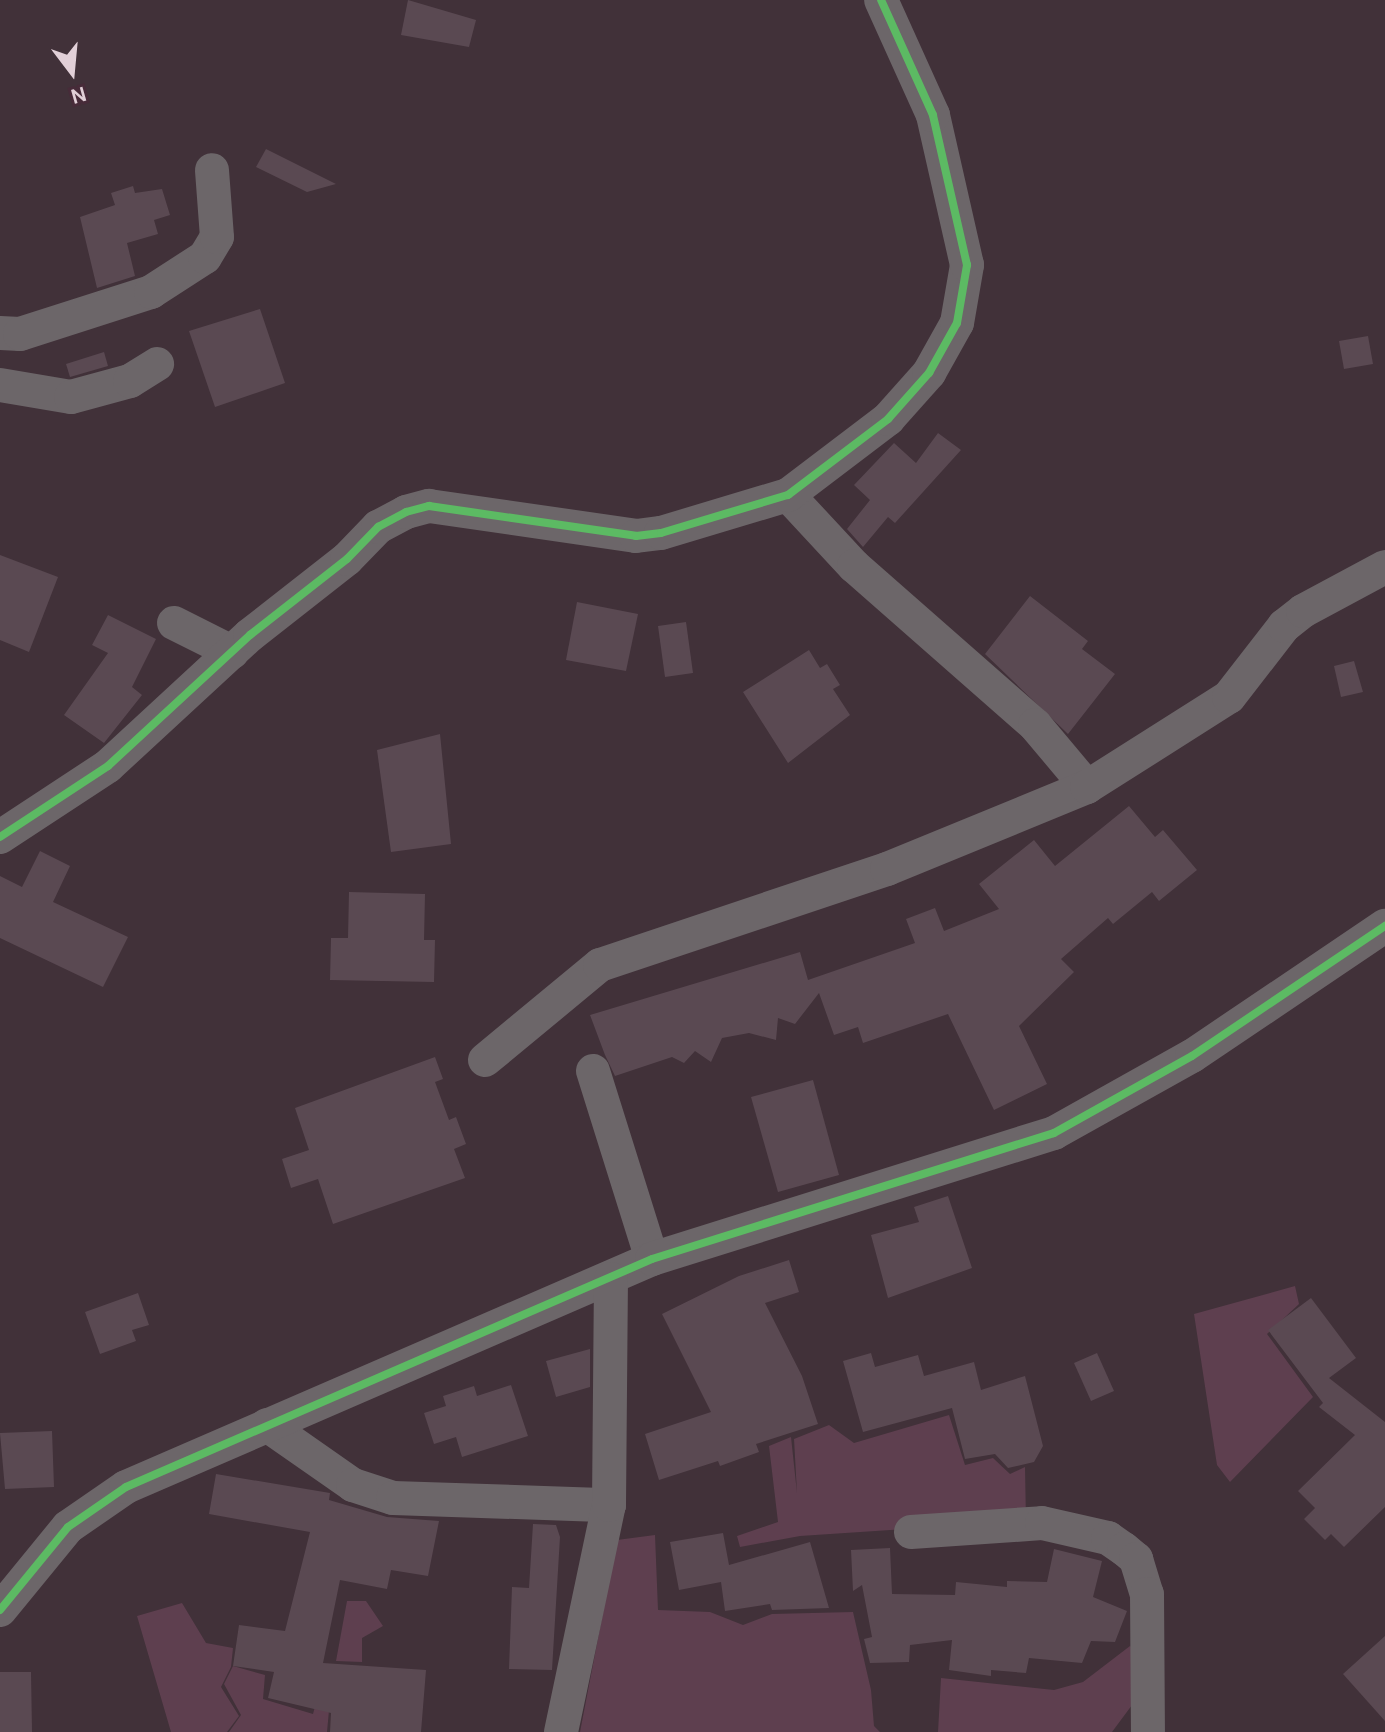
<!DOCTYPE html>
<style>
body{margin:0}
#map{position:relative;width:1385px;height:1732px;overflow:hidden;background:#413139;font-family:Karla,sans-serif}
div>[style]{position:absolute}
.green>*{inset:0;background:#5e3f4f}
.building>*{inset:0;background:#5a4952}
.minor>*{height:34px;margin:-17px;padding:0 17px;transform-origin:17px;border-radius:17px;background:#6c6669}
.cycleway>*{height:8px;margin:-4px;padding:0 4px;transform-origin:4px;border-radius:4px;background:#5cba63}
span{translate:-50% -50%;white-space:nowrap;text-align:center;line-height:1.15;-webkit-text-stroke:6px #472b39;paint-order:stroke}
.north{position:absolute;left:32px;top:32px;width:80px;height:80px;-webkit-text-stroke:6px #472b39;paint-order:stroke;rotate:164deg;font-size:22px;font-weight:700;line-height:32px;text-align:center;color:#e1cfd7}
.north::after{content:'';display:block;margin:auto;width:28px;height:36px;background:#e1cfd7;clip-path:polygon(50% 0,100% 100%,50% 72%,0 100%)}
</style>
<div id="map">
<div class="green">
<div style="clip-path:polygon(1295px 1286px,1299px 1304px,1267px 1334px,1313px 1397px,1230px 1482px,1217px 1465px,1194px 1314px)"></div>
<div style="clip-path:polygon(949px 1415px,965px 1465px,993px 1458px,1010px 1474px,1025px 1467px,1026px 1521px,800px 1536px,740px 1547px,737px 1536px,778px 1522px,769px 1446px,791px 1437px,797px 1493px,794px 1439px,829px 1425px,854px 1443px)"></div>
<div style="clip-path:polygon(655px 1535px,658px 1610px,710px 1612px,743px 1625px,772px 1614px,853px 1612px,871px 1690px,874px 1726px,880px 1732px,580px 1732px,617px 1540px)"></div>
<div style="clip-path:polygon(347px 1601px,366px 1601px,383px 1626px,362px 1638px,362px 1662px,336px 1661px)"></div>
<div style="clip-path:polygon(182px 1603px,206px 1643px,233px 1648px,231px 1667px,221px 1687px,239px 1716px,227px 1732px,171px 1732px,137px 1616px)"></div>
<div style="clip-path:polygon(1130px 1646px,1144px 1659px,1135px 1701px,1112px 1732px,938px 1732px,941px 1678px,1054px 1690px,1083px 1682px)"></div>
<div style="clip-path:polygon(233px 1666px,265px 1675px,263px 1699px,313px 1714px,325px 1669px,333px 1667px,327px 1732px,229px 1732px,241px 1715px,224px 1684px)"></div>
</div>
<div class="building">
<div style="clip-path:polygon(408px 0,476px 20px,469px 47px,401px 35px)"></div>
<div style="clip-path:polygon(266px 149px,336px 184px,307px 192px,256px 167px)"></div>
<div style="clip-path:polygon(133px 186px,135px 193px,162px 189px,170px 215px,154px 220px,158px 234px,127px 243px,135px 276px,97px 288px,80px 217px,115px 205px,111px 193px)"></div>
<div style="clip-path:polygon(260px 309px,285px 383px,215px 407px,189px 331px)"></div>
<div style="clip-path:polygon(1368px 336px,1373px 364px,1344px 369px,1339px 341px)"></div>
<div style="clip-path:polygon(104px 352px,108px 366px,70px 377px,66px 364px)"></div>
<div style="clip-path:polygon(938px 433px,961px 450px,895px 523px,888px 517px,863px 547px,847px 529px,870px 500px,854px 485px,894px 443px,916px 463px)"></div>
<div style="clip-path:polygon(0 555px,58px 577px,29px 652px,0 640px)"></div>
<div style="clip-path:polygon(1030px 596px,1088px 641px,1082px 649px,1115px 674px,1068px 734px,985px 654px)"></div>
<div style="clip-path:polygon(577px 602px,638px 614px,626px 671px,566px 660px)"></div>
<div style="clip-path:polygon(108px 615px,156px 639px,132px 687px,142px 695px,104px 743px,64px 715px,108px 653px,92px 645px)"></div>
<div style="clip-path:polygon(686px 622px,693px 673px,665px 677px,658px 626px)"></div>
<div style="clip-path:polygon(809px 650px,820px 668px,827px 664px,840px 685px,833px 689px,850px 715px,788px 763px,743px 692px)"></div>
<div style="clip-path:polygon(1354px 661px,1363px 692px,1341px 697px,1334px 666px)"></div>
<div style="clip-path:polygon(440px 734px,451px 844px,391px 852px,377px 750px)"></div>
<div style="clip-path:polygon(1129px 806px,1155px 837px,1163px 830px,1197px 870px,1159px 901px,1152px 892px,1113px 924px,1108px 918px,1061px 959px,1074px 972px,1019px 1026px,1047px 1084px,994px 1110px,948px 1014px,863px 1043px,858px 1027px,834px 1035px,819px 993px,795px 1024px,778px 1018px,776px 1040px,749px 1033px,722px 1038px,711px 1062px,695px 1051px,684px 1063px,672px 1057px,615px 1076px,605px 1055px,590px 1015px,800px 952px,808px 980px,915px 943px,906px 919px,935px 908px,944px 931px,999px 909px,979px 884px,1034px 840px,1055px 866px)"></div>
<div style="clip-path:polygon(40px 851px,70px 866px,53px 902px,128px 937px,103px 987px,0 938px,0 876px,22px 887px)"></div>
<div style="clip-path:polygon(349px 892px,425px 894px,424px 940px,435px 940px,434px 982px,330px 980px,331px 938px,348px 938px)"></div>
<div style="clip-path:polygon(435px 1057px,443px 1079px,435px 1082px,449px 1120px,456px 1117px,466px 1144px,454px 1149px,465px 1178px,333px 1224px,318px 1179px,291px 1188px,282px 1159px,309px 1150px,295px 1108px)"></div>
<div style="clip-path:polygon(813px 1080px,839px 1175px,778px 1192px,751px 1097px)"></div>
<div style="clip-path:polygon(948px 1196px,972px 1268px,888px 1298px,871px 1235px,919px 1222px,914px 1207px)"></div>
<div style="clip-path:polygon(789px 1260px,799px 1292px,765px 1303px,802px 1376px,818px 1424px,756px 1444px,759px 1452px,720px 1466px,718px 1461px,659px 1480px,645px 1434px,711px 1412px,662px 1314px,739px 1276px)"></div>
<div style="clip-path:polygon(138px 1293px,149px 1325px,132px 1330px,136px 1341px,100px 1354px,85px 1312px)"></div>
<div style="clip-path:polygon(1311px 1298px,1356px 1358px,1329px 1378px,1385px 1422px,1385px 1507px,1344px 1547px,1331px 1534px,1325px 1540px,1304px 1519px,1315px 1508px,1298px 1491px,1355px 1435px,1319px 1407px,1323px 1403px,1268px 1330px)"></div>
<div style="clip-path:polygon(590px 1349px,590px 1387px,556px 1397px,546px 1361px)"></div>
<div style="clip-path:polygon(871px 1353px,875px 1367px,918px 1355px,924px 1376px,974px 1362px,981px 1390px,1025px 1376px,1043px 1446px,1034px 1462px,1008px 1468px,995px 1454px,965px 1459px,952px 1408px,863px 1432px,843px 1361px)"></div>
<div style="clip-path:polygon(1097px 1353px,1114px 1391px,1091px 1401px,1074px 1363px)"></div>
<div style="clip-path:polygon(511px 1385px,528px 1436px,462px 1457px,456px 1437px,434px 1444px,424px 1413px,446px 1406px,443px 1396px,474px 1386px,477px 1396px)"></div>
<div style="clip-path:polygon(52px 1431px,54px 1487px,5px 1489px,0 1433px)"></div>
<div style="clip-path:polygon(216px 1474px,330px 1493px,329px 1500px,387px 1517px,439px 1521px,428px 1576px,391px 1570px,387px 1589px,340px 1580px,323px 1663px,426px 1670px,421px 1732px,330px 1732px,331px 1713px,268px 1698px,274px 1672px,233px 1666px,239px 1625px,285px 1631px,310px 1532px,209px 1514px)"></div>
<div style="clip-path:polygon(533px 1524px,556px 1525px,560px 1537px,552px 1670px,509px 1669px,512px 1587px,529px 1588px)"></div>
<div style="clip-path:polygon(723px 1533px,729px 1565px,810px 1542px,829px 1608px,772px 1610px,770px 1604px,725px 1611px,721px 1582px,679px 1590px,670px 1542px)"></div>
<div style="clip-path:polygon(890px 1548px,892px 1594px,955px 1595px,956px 1582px,1007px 1587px,1007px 1581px,1047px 1582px,1054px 1549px,1102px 1561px,1093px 1597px,1127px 1611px,1115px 1642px,1091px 1641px,1082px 1663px,1029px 1658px,1026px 1673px,991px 1670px,991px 1676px,949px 1670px,952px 1640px,910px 1645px,909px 1662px,870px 1663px,864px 1639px,872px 1637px,862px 1585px,853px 1591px,851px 1550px)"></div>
<div style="clip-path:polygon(1385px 1636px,1385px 1721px,1343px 1674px)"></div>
<div style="clip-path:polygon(0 1672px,31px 1672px,32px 1732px,0 1732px)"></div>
</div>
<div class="minor">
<div style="left:0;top:333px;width:20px;rotate:3deg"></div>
<div style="left:20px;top:334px;width:138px;rotate:-17.8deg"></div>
<div style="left:151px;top:292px;width:64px;rotate:-32.9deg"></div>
<div style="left:205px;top:257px;width:23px;rotate:-59deg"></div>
<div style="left:217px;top:237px;width:67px;rotate:-94.3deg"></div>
<div style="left:0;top:385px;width:72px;rotate:9.6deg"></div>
<div style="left:71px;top:397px;width:61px;rotate:-15.2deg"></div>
<div style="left:130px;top:381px;width:32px;rotate:-32deg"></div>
<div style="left:788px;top:495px;width:97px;rotate:47.1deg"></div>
<div style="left:854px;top:566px;width:241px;rotate:41.3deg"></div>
<div style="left:1035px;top:725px;width:81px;rotate:50deg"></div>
<div style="left:174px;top:623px;width:65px;rotate:26.6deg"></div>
<div style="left:0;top:837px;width:129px;rotate:-33.3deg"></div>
<div style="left:108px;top:766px;width:193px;rotate:-42.7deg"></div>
<div style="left:250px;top:635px;width:123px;rotate:-38.1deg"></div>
<div style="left:347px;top:559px;width:45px;rotate:-45.9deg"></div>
<div style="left:378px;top:527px;width:32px;rotate:-28deg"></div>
<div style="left:406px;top:512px;width:24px;rotate:-15deg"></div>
<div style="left:429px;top:506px;width:209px;rotate:8.2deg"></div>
<div style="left:636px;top:536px;width:25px;rotate:-7deg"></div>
<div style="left:661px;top:533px;width:133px;rotate:-16.7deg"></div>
<div style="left:788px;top:495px;width:126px;rotate:-37.2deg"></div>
<div style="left:888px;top:419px;width:62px;rotate:-48.3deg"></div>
<div style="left:929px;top:373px;width:57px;rotate:-60.8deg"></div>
<div style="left:957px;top:323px;width:59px;rotate:-80.2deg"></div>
<div style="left:967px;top:265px;width:154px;rotate:-102.8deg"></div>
<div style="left:933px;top:115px;width:126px;rotate:-114.3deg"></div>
<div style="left:485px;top:1060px;width:149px;rotate:-39.6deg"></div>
<div style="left:600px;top:965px;width:303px;rotate:-18.5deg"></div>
<div style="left:887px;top:869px;width:216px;rotate:-22.3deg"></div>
<div style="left:1087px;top:787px;width:168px;rotate:-32.4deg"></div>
<div style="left:1229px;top:697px;width:90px;rotate:-52.2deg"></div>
<div style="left:1284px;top:626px;width:24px;rotate:-38deg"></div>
<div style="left:1303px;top:611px;width:93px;rotate:-28.2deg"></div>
<div style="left:593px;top:1071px;width:197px;rotate:72.6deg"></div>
<div style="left:267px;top:1425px;width:105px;rotate:34.9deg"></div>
<div style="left:353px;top:1485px;width:42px;rotate:18deg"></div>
<div style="left:393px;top:1498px;width:216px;rotate:1.9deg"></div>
<div style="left:911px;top:1532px;width:131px;rotate:-3.9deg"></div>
<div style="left:1042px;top:1523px;width:68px;rotate:12.8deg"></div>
<div style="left:1108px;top:1538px;width:19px;rotate:35deg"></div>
<div style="left:1124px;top:1549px;width:16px;rotate:40deg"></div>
<div style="left:1136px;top:1559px;width:37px;rotate:73deg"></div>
<div style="left:1147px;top:1594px;width:138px;rotate:89.6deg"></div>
<div style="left:0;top:1610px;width:107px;rotate:-50.7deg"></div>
<div style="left:68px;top:1527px;width:70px;rotate:-34.6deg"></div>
<div style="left:126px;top:1487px;width:573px;rotate:-23.43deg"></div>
<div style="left:652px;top:1259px;width:421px;rotate:-17.4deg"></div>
<div style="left:1054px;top:1133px;width:158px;rotate:-29.2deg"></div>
<div style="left:1192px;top:1056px;width:233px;rotate:-34deg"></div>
<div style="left:561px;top:1732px;width:232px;rotate:-78.1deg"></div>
<div style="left:609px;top:1505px;width:226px;rotate:-89.5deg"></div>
</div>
<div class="cycleway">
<div style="left:0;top:837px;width:129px;rotate:-33.3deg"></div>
<div style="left:108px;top:766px;width:193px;rotate:-42.7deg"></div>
<div style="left:250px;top:635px;width:123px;rotate:-38.1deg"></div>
<div style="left:347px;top:559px;width:45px;rotate:-45.9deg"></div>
<div style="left:378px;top:527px;width:32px;rotate:-28deg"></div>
<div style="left:406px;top:512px;width:24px;rotate:-15deg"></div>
<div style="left:429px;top:506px;width:209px;rotate:8.2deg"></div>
<div style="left:636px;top:536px;width:25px;rotate:-7deg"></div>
<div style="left:661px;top:533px;width:133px;rotate:-16.7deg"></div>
<div style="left:788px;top:495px;width:126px;rotate:-37.2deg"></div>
<div style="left:888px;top:419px;width:62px;rotate:-48.3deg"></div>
<div style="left:929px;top:373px;width:57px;rotate:-60.8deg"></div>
<div style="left:957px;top:323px;width:59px;rotate:-80.2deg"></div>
<div style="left:967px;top:265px;width:154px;rotate:-102.8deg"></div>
<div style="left:933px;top:115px;width:126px;rotate:-114.3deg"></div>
<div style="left:0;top:1610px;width:107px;rotate:-50.7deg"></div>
<div style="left:68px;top:1527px;width:70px;rotate:-34.6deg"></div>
<div style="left:126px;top:1487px;width:573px;rotate:-23.43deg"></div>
<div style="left:652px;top:1259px;width:421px;rotate:-17.4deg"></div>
<div style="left:1054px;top:1133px;width:158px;rotate:-29.2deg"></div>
<div style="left:1192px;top:1056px;width:233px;rotate:-34deg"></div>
</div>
<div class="north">N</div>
</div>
